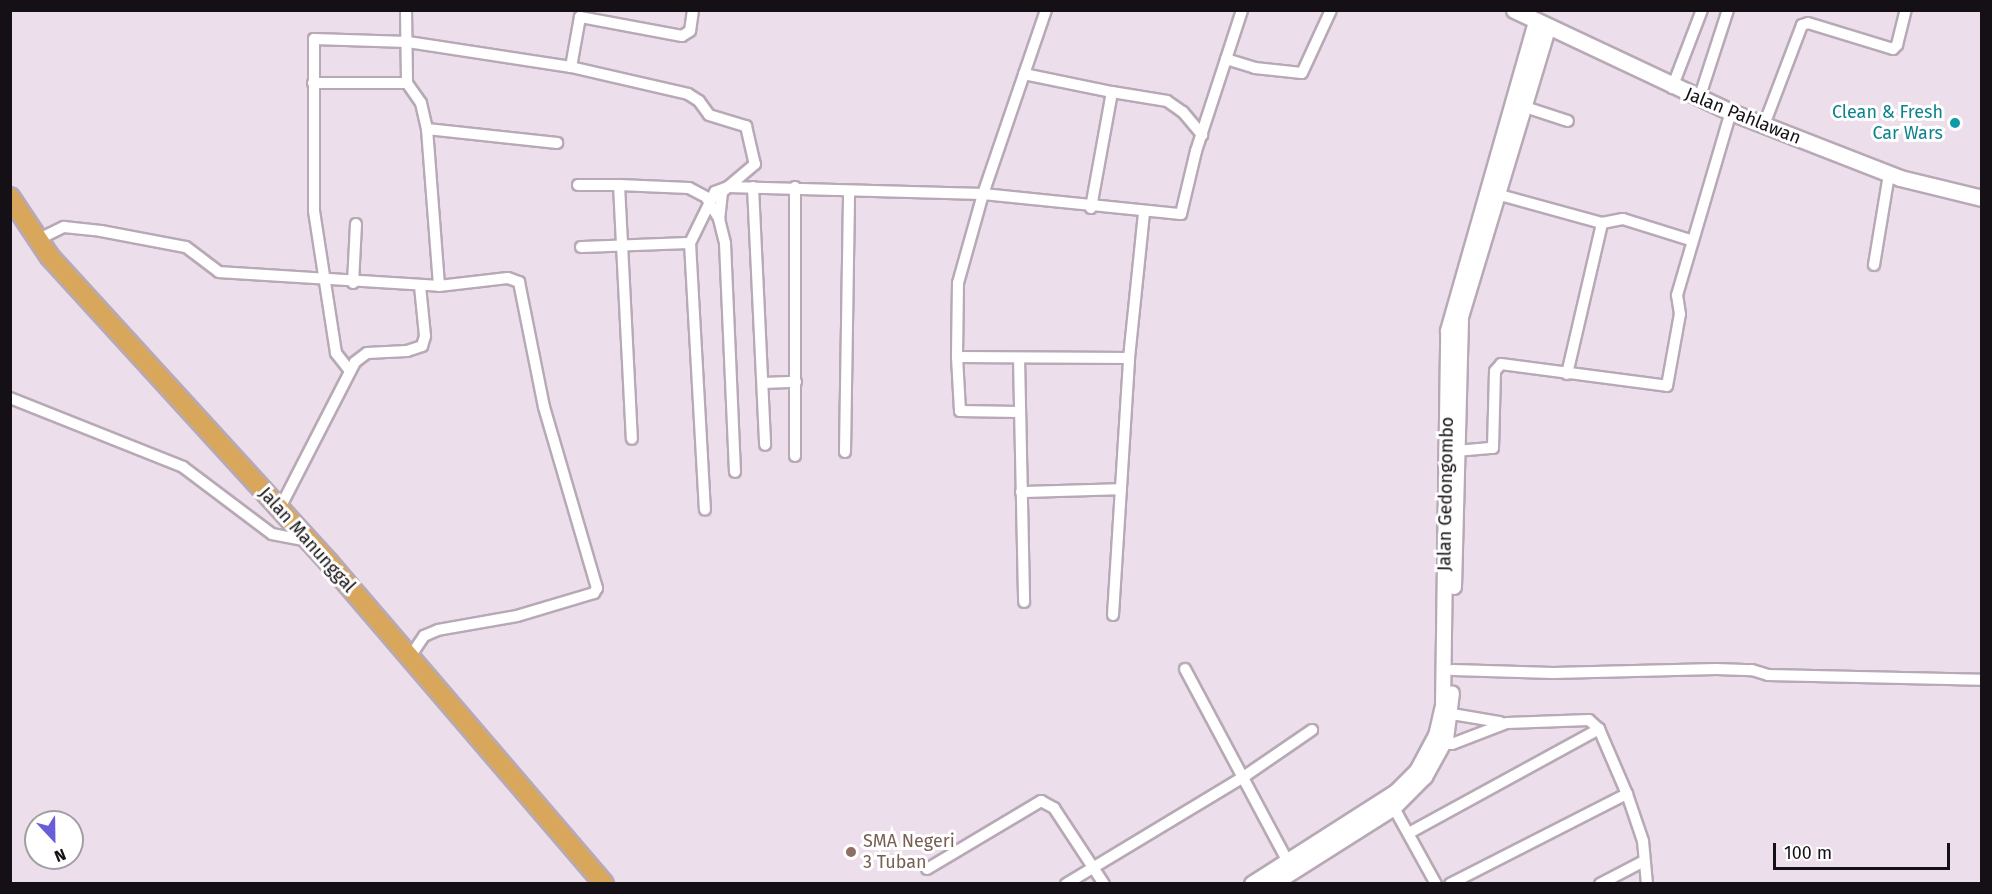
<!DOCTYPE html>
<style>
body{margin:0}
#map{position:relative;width:1992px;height:894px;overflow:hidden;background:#eddeec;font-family:"Fira Sans",sans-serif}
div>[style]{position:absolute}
.roads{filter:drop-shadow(2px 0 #b7a9b6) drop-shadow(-2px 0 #b7a9b6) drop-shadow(0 2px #b7a9b6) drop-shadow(0 -2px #b7a9b6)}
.minor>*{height:10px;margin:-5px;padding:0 5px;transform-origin:5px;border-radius:5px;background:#fff}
.tertiary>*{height:14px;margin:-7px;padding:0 7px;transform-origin:7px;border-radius:7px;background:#fff}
.secondary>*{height:15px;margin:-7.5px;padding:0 7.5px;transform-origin:7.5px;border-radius:7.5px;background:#fff}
.trunk>*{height:18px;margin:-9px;padding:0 9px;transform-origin:9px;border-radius:9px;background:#d8a75c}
.dots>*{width:16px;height:16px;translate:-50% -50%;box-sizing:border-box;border:3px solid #fff;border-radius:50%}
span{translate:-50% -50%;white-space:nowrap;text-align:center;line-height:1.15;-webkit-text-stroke:6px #fff;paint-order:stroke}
.culture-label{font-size:18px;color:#0d838f}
.right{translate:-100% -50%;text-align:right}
.street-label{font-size:18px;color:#151015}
.education-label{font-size:18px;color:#785e54}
.left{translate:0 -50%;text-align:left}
.frame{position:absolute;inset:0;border:12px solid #151015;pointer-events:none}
.north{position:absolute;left:24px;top:810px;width:60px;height:60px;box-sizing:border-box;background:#fff;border:2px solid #a19fa1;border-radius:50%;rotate:158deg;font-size:16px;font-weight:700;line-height:24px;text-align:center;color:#151015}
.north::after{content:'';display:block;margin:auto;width:21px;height:27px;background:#695ed8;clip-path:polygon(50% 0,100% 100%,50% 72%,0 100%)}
.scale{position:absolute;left:1773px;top:843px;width:177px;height:27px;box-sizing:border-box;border:3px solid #151015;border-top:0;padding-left:8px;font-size:18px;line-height:21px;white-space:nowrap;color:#151015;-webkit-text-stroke:4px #fff;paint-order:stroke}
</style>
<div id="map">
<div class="roads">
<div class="minor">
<div style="left:406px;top:10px;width:73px;rotate:89.2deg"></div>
<div style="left:407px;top:83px;width:24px;rotate:55deg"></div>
<div style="left:421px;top:103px;width:27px;rotate:77deg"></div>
<div style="left:427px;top:129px;width:157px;rotate:85.6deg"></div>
<div style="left:439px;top:286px;width:69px;rotate:-6.6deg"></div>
<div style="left:508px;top:278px;width:12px;rotate:20deg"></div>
<div style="left:519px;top:282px;width:127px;rotate:78.7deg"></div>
<div style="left:544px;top:407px;width:189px;rotate:73.7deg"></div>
<div style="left:597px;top:588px;width:6px;rotate:121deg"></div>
<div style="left:594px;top:593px;width:80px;rotate:163.4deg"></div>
<div style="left:517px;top:616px;width:80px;rotate:170deg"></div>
<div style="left:438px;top:630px;width:15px;rotate:157deg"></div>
<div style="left:424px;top:636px;width:25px;rotate:124deg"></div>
<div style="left:693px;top:10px;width:21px;rotate:98deg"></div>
<div style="left:690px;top:31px;width:9px;rotate:148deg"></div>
<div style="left:682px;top:36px;width:104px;rotate:-169.4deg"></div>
<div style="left:580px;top:17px;width:51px;rotate:100.2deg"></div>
<div style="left:571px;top:67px;width:120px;rotate:13deg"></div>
<div style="left:688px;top:94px;width:13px;rotate:32deg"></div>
<div style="left:699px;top:101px;width:17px;rotate:54deg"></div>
<div style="left:709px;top:115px;width:39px;rotate:17deg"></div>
<div style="left:746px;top:126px;width:39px;rotate:77deg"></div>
<div style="left:755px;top:164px;width:43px;rotate:139.7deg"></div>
<div style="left:722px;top:192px;width:27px;rotate:96deg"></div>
<div style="left:1046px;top:10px;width:194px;rotate:108.9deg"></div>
<div style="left:983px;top:194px;width:92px;rotate:105.7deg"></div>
<div style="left:958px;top:283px;width:74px;rotate:90.8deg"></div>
<div style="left:957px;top:357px;width:172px;rotate:0.3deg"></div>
<div style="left:1226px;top:59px;width:30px;rotate:17deg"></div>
<div style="left:1255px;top:68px;width:47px;rotate:6.1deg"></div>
<div style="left:1302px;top:73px;width:69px;rotate:-65.3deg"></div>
<div style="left:1024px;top:74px;width:90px;rotate:11.6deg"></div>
<div style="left:1112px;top:92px;width:118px;rotate:100.3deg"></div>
<div style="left:313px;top:83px;width:94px"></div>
<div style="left:1672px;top:88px;width:84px;rotate:-69deg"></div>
<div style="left:1112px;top:92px;width:56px;rotate:9.3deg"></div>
<div style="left:1167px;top:101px;width:19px;rotate:35deg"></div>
<div style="left:1183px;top:112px;width:30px;rotate:50deg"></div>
<div style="left:1699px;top:99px;width:94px;rotate:-72deg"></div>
<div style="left:1525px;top:107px;width:45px;rotate:18deg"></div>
<div style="left:1764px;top:125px;width:107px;rotate:-69.2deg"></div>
<div style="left:1802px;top:25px;width:6px;rotate:-18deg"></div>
<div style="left:1808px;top:23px;width:89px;rotate:17deg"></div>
<div style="left:1893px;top:49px;width:6px;rotate:-45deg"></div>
<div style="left:1897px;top:45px;width:36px;rotate:-76deg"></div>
<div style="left:427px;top:129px;width:131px;rotate:6.1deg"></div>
<div style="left:578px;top:185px;width:41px"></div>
<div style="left:619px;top:185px;width:254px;rotate:87.1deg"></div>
<div style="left:619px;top:185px;width:70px;rotate:2.5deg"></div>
<div style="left:689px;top:188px;width:19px;rotate:28deg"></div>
<div style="left:706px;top:197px;width:26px;rotate:59deg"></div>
<div style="left:719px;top:219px;width:25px;rotate:76deg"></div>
<div style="left:725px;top:243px;width:229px;rotate:87.5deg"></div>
<div style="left:753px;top:187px;width:258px;rotate:87.3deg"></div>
<div style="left:795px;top:187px;width:269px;rotate:90deg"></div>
<div style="left:1500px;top:195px;width:106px;rotate:15.4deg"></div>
<div style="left:1602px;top:223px;width:21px;rotate:-11deg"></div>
<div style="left:1623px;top:219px;width:73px;rotate:17.4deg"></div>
<div style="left:37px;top:240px;width:30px;rotate:-26deg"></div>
<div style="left:64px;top:227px;width:37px;rotate:6deg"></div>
<div style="left:101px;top:231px;width:86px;rotate:10.7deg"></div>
<div style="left:186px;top:247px;width:41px;rotate:37.1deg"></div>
<div style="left:219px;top:272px;width:220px;rotate:3.6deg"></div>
<div style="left:690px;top:243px;width:57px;rotate:-63.9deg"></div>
<div style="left:715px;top:192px;width:14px;rotate:-21deg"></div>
<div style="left:728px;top:187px;width:255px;rotate:1.6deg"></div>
<div style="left:983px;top:194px;width:199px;rotate:5.8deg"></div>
<div style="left:1181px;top:214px;width:65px;rotate:-76.6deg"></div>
<div style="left:1196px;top:151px;width:148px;rotate:-71.9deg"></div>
<div style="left:581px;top:247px;width:109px;rotate:-2.1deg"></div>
<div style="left:690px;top:243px;width:267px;rotate:86.8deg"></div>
<div style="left:1874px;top:265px;width:92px;rotate:-80.6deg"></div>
<div style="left:353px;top:283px;width:59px;rotate:-87.1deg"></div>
<div style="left:957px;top:357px;width:54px;rotate:86.8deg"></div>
<div style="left:960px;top:411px;width:58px;rotate:1deg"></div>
<div style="left:1019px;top:358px;width:244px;rotate:88.8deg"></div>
<div style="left:350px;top:371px;width:23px;rotate:-128deg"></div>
<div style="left:336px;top:353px;width:144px;rotate:-98.8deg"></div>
<div style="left:314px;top:211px;width:172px;rotate:-90deg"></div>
<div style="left:314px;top:39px;width:94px;rotate:1.8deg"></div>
<div style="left:408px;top:42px;width:165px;rotate:8.7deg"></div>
<div style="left:1567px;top:374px;width:155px;rotate:-76.9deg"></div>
<div style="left:763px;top:383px;width:33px;rotate:-2deg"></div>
<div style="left:10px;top:398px;width:186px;rotate:21.7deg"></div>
<div style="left:183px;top:467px;width:111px;rotate:37deg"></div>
<div style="left:272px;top:534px;width:36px;rotate:11deg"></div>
<div style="left:1456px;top:451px;width:37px;rotate:-5deg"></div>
<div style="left:1493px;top:448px;width:77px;rotate:-88.5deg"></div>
<div style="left:1495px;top:371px;width:9px;rotate:-49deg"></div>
<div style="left:1501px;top:364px;width:167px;rotate:7.5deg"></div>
<div style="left:1667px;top:386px;width:73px;rotate:-79.8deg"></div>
<div style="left:1680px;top:314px;width:19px;rotate:-99deg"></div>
<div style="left:1677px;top:295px;width:191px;rotate:-73.6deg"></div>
<div style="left:845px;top:452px;width:261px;rotate:-89.1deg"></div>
<div style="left:1021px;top:492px;width:100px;rotate:-1.7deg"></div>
<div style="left:280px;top:508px;width:164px;rotate:-62.8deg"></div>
<div style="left:355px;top:362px;width:15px;rotate:-37deg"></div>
<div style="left:367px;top:353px;width:40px;rotate:-2.9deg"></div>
<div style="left:407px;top:351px;width:16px;rotate:-18deg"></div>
<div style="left:422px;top:346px;width:10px;rotate:-73deg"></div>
<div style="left:425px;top:336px;width:50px;rotate:-95.7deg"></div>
<div style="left:1113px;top:615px;width:257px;rotate:-86.4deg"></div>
<div style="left:1129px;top:358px;width:147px;rotate:-84.1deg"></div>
<div style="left:1185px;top:669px;width:219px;rotate:61.9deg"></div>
<div style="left:1453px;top:670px;width:100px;rotate:1.7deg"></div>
<div style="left:1553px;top:673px;width:163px;rotate:-1.4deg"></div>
<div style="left:1716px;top:669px;width:36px;rotate:2deg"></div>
<div style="left:1752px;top:670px;width:17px;rotate:17deg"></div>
<div style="left:1768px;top:675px;width:214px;rotate:1.3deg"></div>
<div style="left:1452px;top:714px;width:49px;rotate:9.5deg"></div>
<div style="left:1439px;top:744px;width:13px"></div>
<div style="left:1452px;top:744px;width:59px;rotate:-20.9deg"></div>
<div style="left:1507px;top:723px;width:82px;rotate:-2.1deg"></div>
<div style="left:1589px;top:720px;width:13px;rotate:42deg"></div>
<div style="left:1599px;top:729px;width:71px;rotate:66.7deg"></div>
<div style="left:1394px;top:808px;width:87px;rotate:61.1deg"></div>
<div style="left:1409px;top:833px;width:217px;rotate:-28.7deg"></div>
<div style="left:927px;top:869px;width:133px;rotate:-30.8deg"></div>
<div style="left:1041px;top:801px;width:15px;rotate:28deg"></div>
<div style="left:1054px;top:808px;width:91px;rotate:56.7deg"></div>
<div style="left:1066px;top:884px;width:205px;rotate:-31.1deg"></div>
<div style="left:1242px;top:778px;width:85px;rotate:-34.4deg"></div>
<div style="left:1450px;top:884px;width:199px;rotate:-27deg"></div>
<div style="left:1627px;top:794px;width:50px;rotate:71.2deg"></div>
<div style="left:1643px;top:841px;width:43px;rotate:84.7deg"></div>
<div style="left:1600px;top:884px;width:47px;rotate:-27.6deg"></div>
</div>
<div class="tertiary">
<div style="left:1454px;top:587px;width:270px;rotate:-88.5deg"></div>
<div style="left:1461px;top:317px;width:301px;rotate:-73.2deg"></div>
<div style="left:1252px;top:884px;width:171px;rotate:-32.6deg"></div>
<div style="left:1396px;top:792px;width:30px;rotate:-45deg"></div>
<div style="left:1417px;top:771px;width:40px;rotate:-62deg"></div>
<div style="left:1436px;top:736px;width:31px;rotate:-77deg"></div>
<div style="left:1443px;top:706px;width:375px;rotate:-89.2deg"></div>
<div style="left:1448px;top:331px;width:320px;rotate:-74.1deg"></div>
<div style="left:1274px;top:884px;width:142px;rotate:-32.3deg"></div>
<div style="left:1394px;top:808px;width:44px;rotate:-45deg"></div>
<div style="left:1425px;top:777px;width:43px;rotate:-61.1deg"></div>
<div style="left:1446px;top:739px;width:46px;rotate:-82.6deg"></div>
</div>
<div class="secondary">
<div style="left:1514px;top:10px;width:240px;rotate:25.2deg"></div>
<div style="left:1731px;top:112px;width:181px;rotate:21.3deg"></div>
<div style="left:1900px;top:178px;width:84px;rotate:13.7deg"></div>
</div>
<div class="trunk">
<div style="left:10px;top:197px;width:72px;rotate:56.3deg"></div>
<div style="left:50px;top:257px;width:416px;rotate:47.6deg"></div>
<div style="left:330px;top:564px;width:421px;rotate:49.4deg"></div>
</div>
</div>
<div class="dots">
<div style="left:1955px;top:123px;background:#0f9aa8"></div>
<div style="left:851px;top:852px;background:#8d6e63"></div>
</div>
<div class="culture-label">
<span class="right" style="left:1943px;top:123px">Clean &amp; Fresh<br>Car Wars</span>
</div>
<div class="street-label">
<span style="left:1743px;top:116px;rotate:22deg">Jalan Pahlawan</span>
<span style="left:1446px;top:494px;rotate:-89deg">Jalan Gedongombo</span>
<span style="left:307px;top:540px;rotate:48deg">Jalan Manunggal</span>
</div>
<div class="education-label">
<span class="left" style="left:863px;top:852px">SMA Negeri<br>3 Tuban</span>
</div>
<div class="frame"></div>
<div class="north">N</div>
<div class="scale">100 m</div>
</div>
